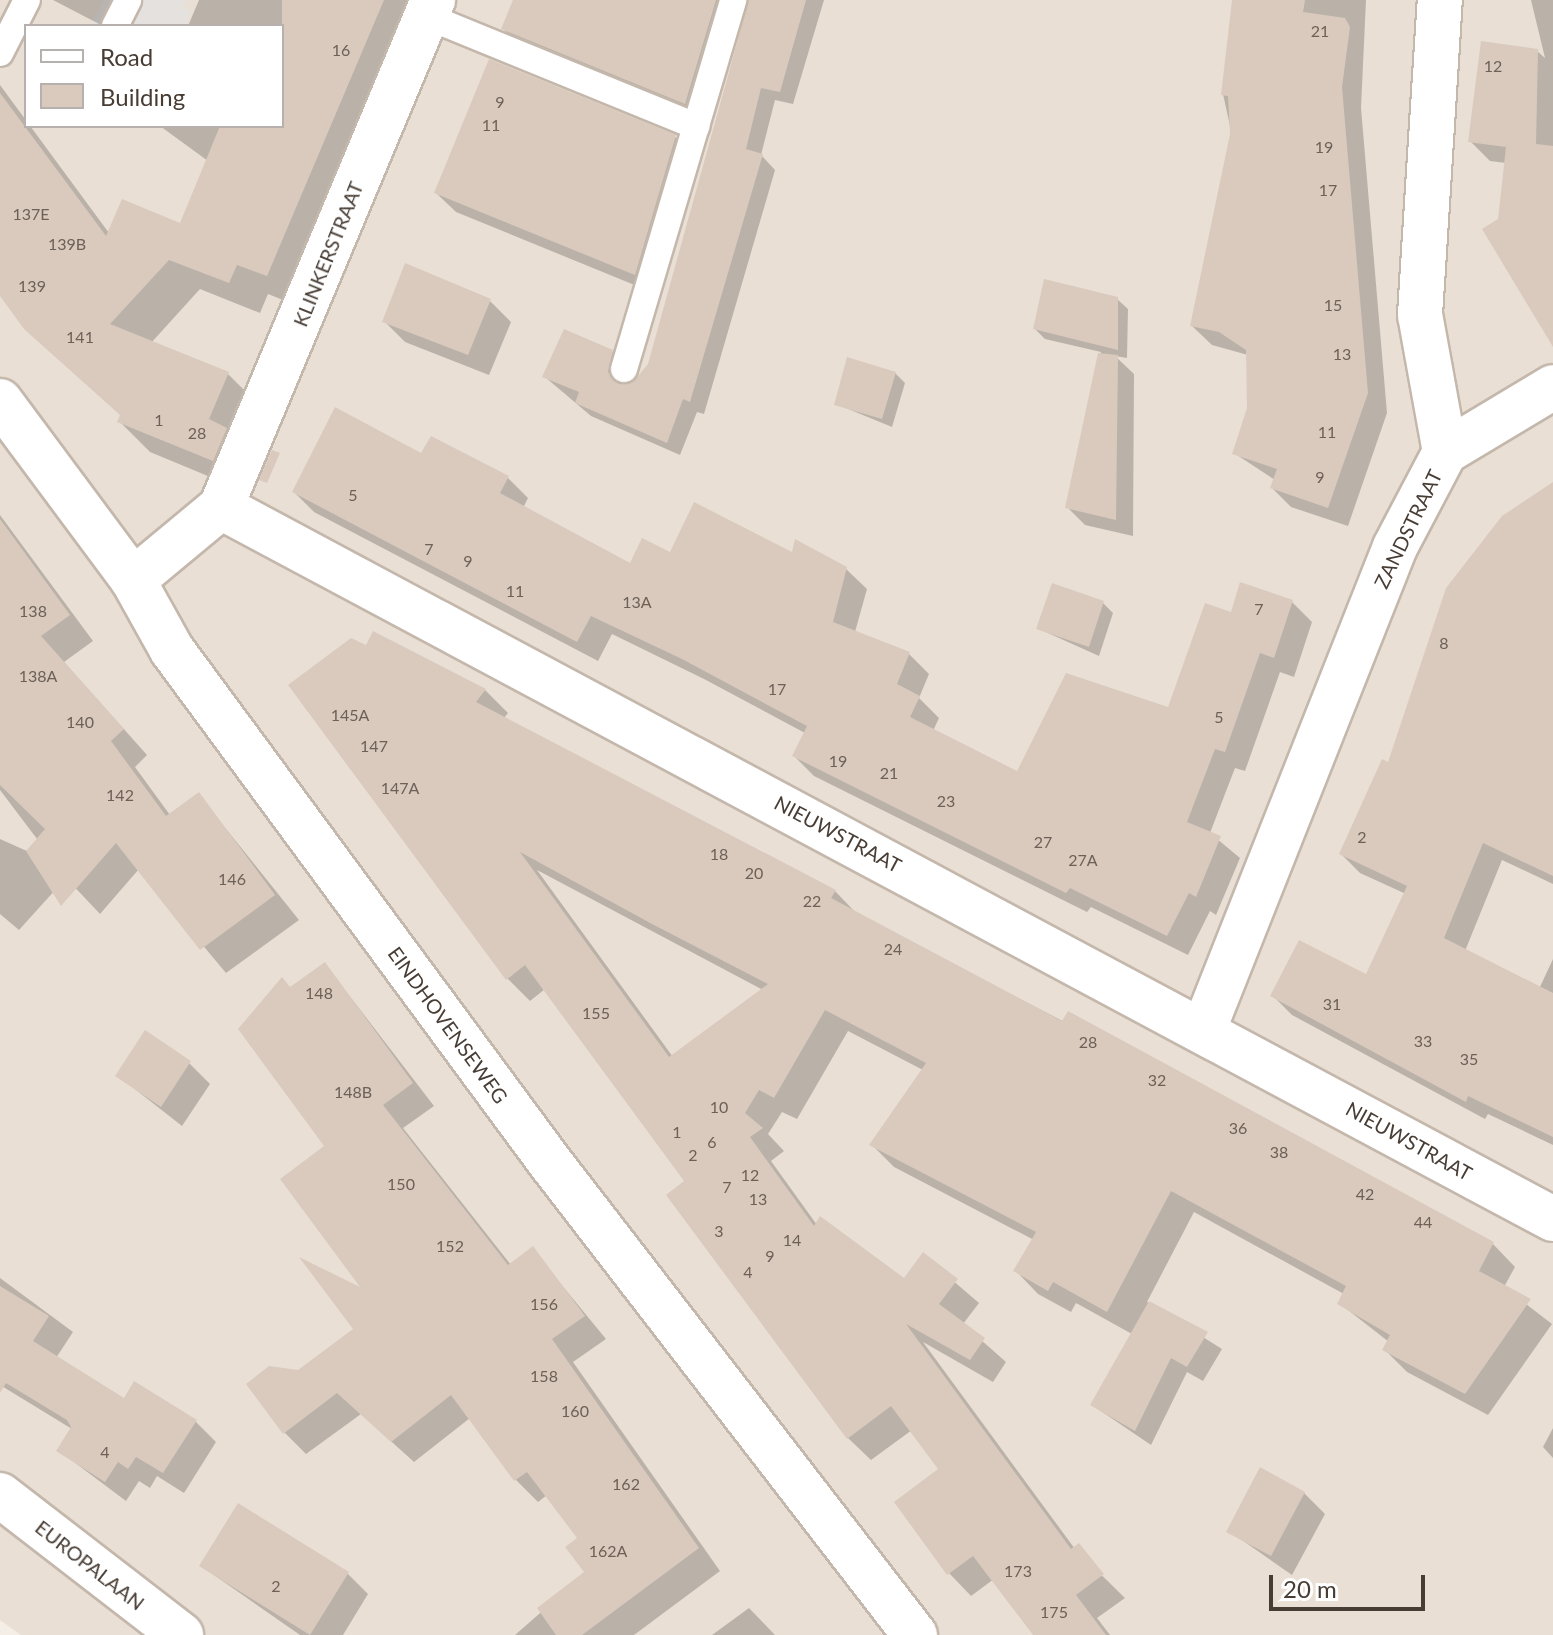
<!DOCTYPE html>
<style>
body{margin:0}
#map{position:relative;width:1553px;height:1635px;overflow:hidden;background:#f4eee6;font-family:Lato,sans-serif}
div>[style]{position:absolute}
.residential>*{inset:0;background:#e9dfd4}
.parking>*{inset:0;background:#e5e1df}
.shadow>*{inset:0;background:#0003}
.building>*{inset:0;background:#dacabe}
.roads{filter:drop-shadow(2px 0 #c4b7ab) drop-shadow(-2px 0 #c4b7ab) drop-shadow(0 2px #c4b7ab) drop-shadow(0 -2px #c4b7ab)}
.service>*{height:26px;margin:-13px;padding:0 13px;transform-origin:13px;border-radius:13px;background:#fff}
.minor>*{height:44px;margin:-22px;padding:0 22px;transform-origin:22px;border-radius:22px;background:#fff}
span{translate:-50% -50%;white-space:nowrap;text-align:center;line-height:1.15;-webkit-text-stroke:6px #fff;paint-order:stroke}
.number-label{font-size:16px;color:#6c6057}
.number-label span{-webkit-text-stroke-width:0}
.street-label{font-size:20px;color:#483d35}
.legend{position:absolute;left:24px;top:24px;width:260px;height:104px;box-sizing:border-box;background:#fff;border:2px solid #b6b1ae;margin:0;padding:10px 14px;list-style:none;font-size:24px;color:#483d35}
.legend li{display:flex;align-items:center;gap:16px;height:40px}
.legend b{width:40px;border:2px solid #b6b1ae}
.scale{position:absolute;left:1269px;top:1575px;width:156px;height:36px;box-sizing:border-box;border:4px solid #483d35;border-top:0;padding-left:10px;font-size:24px;line-height:28px;white-space:nowrap;color:#483d35;-webkit-text-stroke:6px #fff;paint-order:stroke}
</style>
<div id="map">
<div class="residential">
<div style="clip-path:polygon(evenodd,0 0,1553px 0,1553px 1635px,21px 1635px,0 1620px,0 0,26px 26px,282px 26px,282px 126px,26px 126px,26px 26px)"></div>
</div>
<div class="parking">
<div style="clip-path:polygon(104px 0,187px 0,183px 8px,191px 11px,186px 26px,91px 26px)"></div>
</div>
<div class="shadow">
<div style="clip-path:polygon(53px 0,121px 0,103px 26px)"></div>
<div style="clip-path:polygon(199px 0,425px 0,298px 306px,268px 294px,260px 313px,200px 289px,151px 343px,228px 374px,258px 404px,244px 491px,150px 452px,119px 421px,128px 421px,0 293px,0 85px,109px 233px,182px 226px,208px 161px,160px 126px,282px 126px,282px 26px,188px 26px)"></div>
<div style="clip-path:polygon(516px 0,741px 0,699px 117px,517px 43px,503px 29px)"></div>
<div style="clip-path:polygon(749px 0,824px 0,793px 104px,775px 100px,761px 155px,775px 170px,704px 414px,697px 412px,680px 455px,591px 416px,545px 377px,612px 352px,626px 366px,625px 382px,635px 383px,650px 365px)"></div>
<div style="clip-path:polygon(1234px 0,1366px 0,1361px 108px,1387px 413px,1348px 526px,1291px 507px,1272px 488px,1275px 480px,1234px 453px,1249px 408px,1248px 355px,1212px 345px,1192px 326px,1232px 135px,1223px 94px)"></div>
<div style="clip-path:polygon(1531px 0,1553px 0,1553px 336px,1500px 220px,1506px 163px,1490px 161px,1470px 141px,1537px 51px,1545px 58px)"></div>
<div style="clip-path:polygon(675px 137px,695px 156px,654px 293px,456px 212px,436px 193px)"></div>
<div style="clip-path:polygon(1117px 299px,1128px 309px,1127px 358px,1115px 356px,1134px 374px,1133px 536px,1085px 525px,1068px 508px,1101px 352px,1045px 339px,1035px 329px)"></div>
<div style="clip-path:polygon(490px 301px,511px 322px,489px 375px,405px 342px,384px 321px)"></div>
<div style="clip-path:polygon(895px 373px,905px 383px,892px 427px,836px 404px)"></div>
<div style="clip-path:polygon(431px 438px,508px 478px,528px 498px,523px 508px,631px 566px,671px 555px,793px 554px,846px 569px,867px 589px,855px 632px,909px 654px,929px 674px,919px 698px,939px 718px,933px 731px,1018px 774px,1170px 709px,1232px 615px,1292px 602px,1312px 622px,1294px 677px,1280px 672px,1245px 771px,1235px 768px,1210px 833px,1240px 858px,1216px 915px,1210px 911px,1188px 955px,1091px 907px,1087px 912px,814px 776px,794px 756px,805px 733px,704px 679px,612px 634px,598px 661px,314px 512px,294px 492px,422px 455px)"></div>
<div style="clip-path:polygon(1553px 484px,1553px 884px,1502px 860px,1465px 951px,1539px 989px,1553px 959px,1553px 1145px,1488px 1114px,1485px 1119px,1292px 1015px,1273px 996px,1367px 976px,1406px 894px,1360px 873px,1341px 854px)"></div>
<div style="clip-path:polygon(0 515px,93px 641px,64px 662px,147px 755px,135px 767px,170px 815px,198px 794px,299px 920px,226px 973px,139px 869px,100px 914px,66px 878px,19px 930px,0 914px,0 839px,56px 864px,0 790px)"></div>
<div style="clip-path:polygon(1103px 603px,1113px 613px,1099px 656px,1039px 629px)"></div>
<div style="clip-path:polygon(evenodd,374px 634px,485px 690px,508px 713px,503px 719px,835px 891px,858px 915px,1493px 1244px,1515px 1267px,1504px 1287px,1552px 1324px,1488px 1415px,1407px 1372px,1385px 1350px,1389px 1342px,1339px 1303px,1344px 1294px,1194px 1212px,1147px 1302px,1222px 1349px,1203px 1381px,1187px 1372px,1151px 1445px,1092px 1405px,1132px 1334px,1076px 1303px,1071px 1312px,1038px 1294px,1016px 1271px,1034px 1240px,894px 1167px,872px 1145px,923px 1070px,848px 1031px,797px 1119px,782px 1112px,768px 1134px,784px 1151px,771px 1161px,817px 1225px,904px 1281px,923px 1255px,979px 1303px,963px 1324px,1006px 1362px,993px 1382px,923px 1342px,1075px 1549px,1125px 1598px,1097px 1618px,1110px 1635px,1035px 1635px,994px 1579px,971px 1596px,949px 1573px,941px 1470px,912px 1430px,871px 1460px,848px 1438px,687px 1181px,545px 989px,530px 1001px,507px 978px,367px 648px,374px 634px,537px 870px,763px 990px,673px 1057px,537px 870px)"></div>
<div style="clip-path:polygon(325px 964px,434px 1106px,403px 1128px,511px 1265px,532px 1249px,606px 1339px,573px 1362px,720px 1571px,634px 1635px,515px 1635px,587px 1572px,580px 1539px,547px 1495px,538px 1502px,516px 1480px,470px 1418px,414px 1462px,361px 1414px,306px 1454px,284px 1432px,298px 1372px,356px 1330px,366px 1292px,291px 989px)"></div>
<div style="clip-path:polygon(189px 1063px,210px 1084px,182px 1126px,117px 1075px)"></div>
<div style="clip-path:polygon(0 1278px,73px 1332px,56px 1358px,124px 1400px,195px 1421px,216px 1442px,184px 1493px,157px 1476px,150px 1488px,139px 1481px,126px 1501px,58px 1450px,72px 1429px,0 1385px)"></div>
<div style="clip-path:polygon(1553px 1428px,1553px 1458px,1543px 1447px)"></div>
<div style="clip-path:polygon(1304px 1493px,1325px 1514px,1292px 1575px,1229px 1531px)"></div>
<div style="clip-path:polygon(201px 1566px,348px 1574px,368px 1594px,343px 1635px,300px 1635px)"></div>
<div style="clip-path:polygon(749px 1608px,775px 1635px,712px 1635px)"></div>
</div>
<div class="building">
<div style="clip-path:polygon(282px 0,384px 0,267px 276px,237px 265px,229px 283px,169px 260px,110px 324px,229px 372px,209px 419px,227px 428px,213px 461px,117px 422px,120px 415px,24px 329px,0 296px,0 93px,106px 236px,122px 199px,180px 223px,220px 126px,282px 126px)"></div>
<div style="clip-path:polygon(513px 0,716px 0,685px 104px,501px 29px)"></div>
<div style="clip-path:polygon(749px 0,806px 0,780px 92px,761px 88px,746px 149px,763px 154px,690px 402px,683px 399px,667px 443px,575px 403px,579px 392px,542px 377px,564px 329px,613px 350px,608px 372px,619px 384px,634px 381px,648px 364px)"></div>
<div style="clip-path:polygon(1232px 0,1305px 0,1303px 12px,1345px 18px,1350px 27px,1342px 87px,1368px 393px,1328px 508px,1270px 488px,1277px 469px,1232px 454px,1247px 408px,1246px 350px,1219px 332px,1190px 326px,1230px 134px,1228px 96px,1221px 95px)"></div>
<div style="clip-path:polygon(1481px 41px,1538px 49px,1536px 144px,1553px 146px,1553px 347px,1482px 229px,1498px 219px,1506px 147px,1468px 142px)"></div>
<div style="clip-path:polygon(489px 59px,676px 135px,635px 275px,434px 193px)"></div>
<div style="clip-path:polygon(405px 263px,491px 299px,468px 355px,382px 322px)"></div>
<div style="clip-path:polygon(1044px 279px,1118px 297px,1118px 350px,1033px 329px)"></div>
<div style="clip-path:polygon(1098px 353px,1118px 355px,1116px 520px,1065px 508px)"></div>
<div style="clip-path:polygon(847px 357px,896px 372px,882px 419px,834px 405px)"></div>
<div style="clip-path:polygon(335px 407px,421px 453px,431px 436px,509px 476px,500px 493px,630px 563px,642px 538px,670px 552px,694px 502px,792px 552px,795px 539px,847px 567px,833px 622px,910px 652px,897px 684px,920px 696px,910px 717px,1017px 771px,1066px 673px,1168px 707px,1205px 603px,1231px 612px,1240px 582px,1293px 600px,1274px 658px,1260px 653px,1225px 752px,1215px 749px,1187px 822px,1221px 836px,1196px 897px,1189px 893px,1167px 936px,1070px 888px,1066px 893px,792px 756px,807px 726px,682px 659px,591px 616px,577px 642px,292px 492px)"></div>
<div style="clip-path:polygon(272px 450px,280px 453px,267px 483px,259px 480px)"></div>
<div style="clip-path:polygon(1553px 482px,1553px 876px,1483px 843px,1444px 938px,1553px 993px,1553px 1137px,1468px 1096px,1466px 1102px,1270px 996px,1299px 940px,1366px 974px,1407px 886px,1339px 854px,1382px 759px,1388px 762px,1446px 588px,1502px 516px)"></div>
<div style="clip-path:polygon(0 519px,70px 615px,41px 636px,124px 729px,111px 741px,166px 816px,199px 792px,275px 895px,200px 950px,116px 843px,61px 906px,26px 851px,45px 829px,0 785px)"></div>
<div style="clip-path:polygon(1052px 583px,1104px 601px,1089px 647px,1036px 629px)"></div>
<div style="clip-path:polygon(evenodd,373px 631px,486px 689px,476px 702px,836px 890px,831px 898px,1062px 1021px,1068px 1011px,1494px 1242px,1479px 1271px,1531px 1299px,1465px 1394px,1382px 1350px,1390px 1335px,1337px 1304px,1346px 1286px,1171px 1191px,1107px 1312px,1053px 1282px,1048px 1291px,1013px 1271px,1036px 1232px,869px 1145px,926px 1063px,825px 1010px,774px 1098px,759px 1090px,745px 1113px,763px 1128px,750px 1137px,814px 1226px,820px 1216px,904px 1278px,923px 1252px,958px 1279px,939px 1304px,985px 1338px,970px 1360px,906px 1324px,1071px 1549px,1079px 1543px,1104px 1574px,1076px 1595px,1106px 1635px,1033px 1635px,973px 1556px,947px 1575px,894px 1502px,938px 1469px,891px 1406px,847px 1439px,666px 1195px,684px 1181px,525px 965px,506px 980px,288px 685px,351px 638px,366px 645px,373px 631px,520px 852px,654px 925px,768px 984px,669px 1057px,520px 852px)"></div>
<div style="clip-path:polygon(325px 962px,413px 1083px,383px 1105px,508px 1265px,533px 1246px,585px 1316px,552px 1339px,699px 1548px,582px 1635px,556px 1635px,537px 1608px,584px 1572px,565px 1547px,577px 1538px,527px 1472px,514px 1481px,451px 1395px,391px 1442px,337px 1393px,283px 1434px,246px 1384px,269px 1366px,298px 1370px,353px 1329px,299px 1257px,360px 1287px,280px 1179px,324px 1146px,238px 1029px,282px 977px,290px 987px)"></div>
<div style="clip-path:polygon(145px 1030px,191px 1061px,161px 1107px,115px 1076px)"></div>
<div style="clip-path:polygon(0 1286px,49px 1316px,33px 1341px,124px 1398px,134px 1381px,197px 1420px,163px 1473px,136px 1457px,128px 1469px,118px 1462px,105px 1482px,56px 1451px,71px 1427px,67px 1420px,6px 1383px,0 1393px)"></div>
<div style="clip-path:polygon(1149px 1301px,1208px 1332px,1187px 1367px,1171px 1358px,1135px 1431px,1090px 1405px)"></div>
<div style="clip-path:polygon(1260px 1467px,1305px 1492px,1271px 1556px,1226px 1532px)"></div>
<div style="clip-path:polygon(238px 1503px,349px 1572px,310px 1635px,199px 1566px)"></div>
</div>
<div class="roads">
<div class="service">
<div style="left:426px;top:16px;width:292px;rotate:22.2deg"></div>
<div style="left:115px;top:26px;width:29px;rotate:-63deg"></div>
<div style="left:0;top:53px;width:59px;rotate:-63deg"></div>
<div style="left:624px;top:369px;width:385px;rotate:-73.5deg"></div>
</div>
<div class="minor">
<div style="left:0;top:401px;width:223px;rotate:53.4deg"></div>
<div style="left:133px;top:580px;width:80px;rotate:60.9deg"></div>
<div style="left:172px;top:650px;width:635px;rotate:53.58deg"></div>
<div style="left:549px;top:1161px;width:599px;rotate:52.33deg"></div>
<div style="left:1445px;top:452px;width:126px;rotate:-31deg"></div>
<div style="left:221px;top:507px;width:550px;rotate:-67.31deg"></div>
<div style="left:133px;top:580px;width:114px;rotate:-39.7deg"></div>
<div style="left:221px;top:507px;width:1510px;rotate:28.13deg"></div>
<div style="left:1204px;top:1029px;width:518px;rotate:-68.38deg"></div>
<div style="left:1395px;top:547px;width:107px;rotate:-62.2deg"></div>
<div style="left:1445px;top:452px;width:139px;rotate:-100.3deg"></div>
<div style="left:1420px;top:315px;width:316px;rotate:-86.4deg"></div>
<div style="left:0;top:1495px;width:229px;rotate:37.7deg"></div>
</div>
</div>
<div class="number-label">
<span style="left:1320px;top:31px">21</span>
<span style="left:341px;top:50px">16</span>
<span style="left:1493px;top:66px">12</span>
<span style="left:500px;top:102px">9</span>
<span style="left:491px;top:125px">11</span>
<span style="left:1324px;top:147px">19</span>
<span style="left:1328px;top:190px">17</span>
<span style="left:31px;top:214px">137E</span>
<span style="left:67px;top:244px">139B</span>
<span style="left:32px;top:286px">139</span>
<span style="left:1333px;top:305px">15</span>
<span style="left:80px;top:337px">141</span>
<span style="left:1342px;top:354px">13</span>
<span style="left:159px;top:420px">1</span>
<span style="left:1327px;top:432px">11</span>
<span style="left:197px;top:433px">28</span>
<span style="left:1320px;top:477px">9</span>
<span style="left:353px;top:495px">5</span>
<span style="left:429px;top:549px">7</span>
<span style="left:468px;top:561px">9</span>
<span style="left:515px;top:591px">11</span>
<span style="left:637px;top:602px">13A</span>
<span style="left:1259px;top:609px">7</span>
<span style="left:33px;top:611px">138</span>
<span style="left:1444px;top:643px">8</span>
<span style="left:38px;top:676px">138A</span>
<span style="left:777px;top:689px">17</span>
<span style="left:350px;top:715px">145A</span>
<span style="left:1219px;top:717px">5</span>
<span style="left:80px;top:722px">140</span>
<span style="left:374px;top:746px">147</span>
<span style="left:838px;top:761px">19</span>
<span style="left:889px;top:773px">21</span>
<span style="left:400px;top:788px">147A</span>
<span style="left:120px;top:795px">142</span>
<span style="left:946px;top:801px">23</span>
<span style="left:1362px;top:837px">2</span>
<span style="left:1043px;top:842px">27</span>
<span style="left:719px;top:854px">18</span>
<span style="left:1083px;top:860px">27A</span>
<span style="left:754px;top:873px">20</span>
<span style="left:232px;top:879px">146</span>
<span style="left:812px;top:901px">22</span>
<span style="left:893px;top:949px">24</span>
<span style="left:319px;top:993px">148</span>
<span style="left:1332px;top:1004px">31</span>
<span style="left:596px;top:1013px">155</span>
<span style="left:1423px;top:1041px">33</span>
<span style="left:1088px;top:1042px">28</span>
<span style="left:1469px;top:1059px">35</span>
<span style="left:1157px;top:1080px">32</span>
<span style="left:353px;top:1092px">148B</span>
<span style="left:719px;top:1107px">10</span>
<span style="left:1238px;top:1128px">36</span>
<span style="left:677px;top:1132px">1</span>
<span style="left:712px;top:1142px">6</span>
<span style="left:1279px;top:1152px">38</span>
<span style="left:693px;top:1155px">2</span>
<span style="left:750px;top:1175px">12</span>
<span style="left:401px;top:1184px">150</span>
<span style="left:727px;top:1187px">7</span>
<span style="left:1365px;top:1194px">42</span>
<span style="left:758px;top:1199px">13</span>
<span style="left:1423px;top:1222px">44</span>
<span style="left:719px;top:1231px">3</span>
<span style="left:792px;top:1240px">14</span>
<span style="left:450px;top:1246px">152</span>
<span style="left:770px;top:1256px">9</span>
<span style="left:748px;top:1272px">4</span>
<span style="left:544px;top:1304px">156</span>
<span style="left:544px;top:1376px">158</span>
<span style="left:575px;top:1411px">160</span>
<span style="left:105px;top:1452px">4</span>
<span style="left:626px;top:1484px">162</span>
<span style="left:608px;top:1551px">162A</span>
<span style="left:1018px;top:1571px">173</span>
<span style="left:276px;top:1586px">2</span>
<span style="left:1054px;top:1612px">175</span>
</div>
<div class="street-label">
<span style="left:328px;top:254px;rotate:-68deg">KLINKERSTRAAT</span>
<span style="left:1408px;top:529px;rotate:-64deg">ZANDSTRAAT</span>
<span style="left:838px;top:834px;rotate:28deg">NIEUWSTRAAT</span>
<span style="left:448px;top:1025px;rotate:54deg">EINDHOVENSEWEG</span>
<span style="left:1409px;top:1141px;rotate:29deg">NIEUWSTRAAT</span>
<span style="left:90px;top:1565px;rotate:38deg">EUROPALAAN</span>
</div>
<ul class="legend">
<li><b style="height:10px;background:#fff"></b>Road</li>
<li><b style="height:22px;background:#dacabe"></b>Building</li>
</ul>
<div class="scale">20 m</div>
</div>
